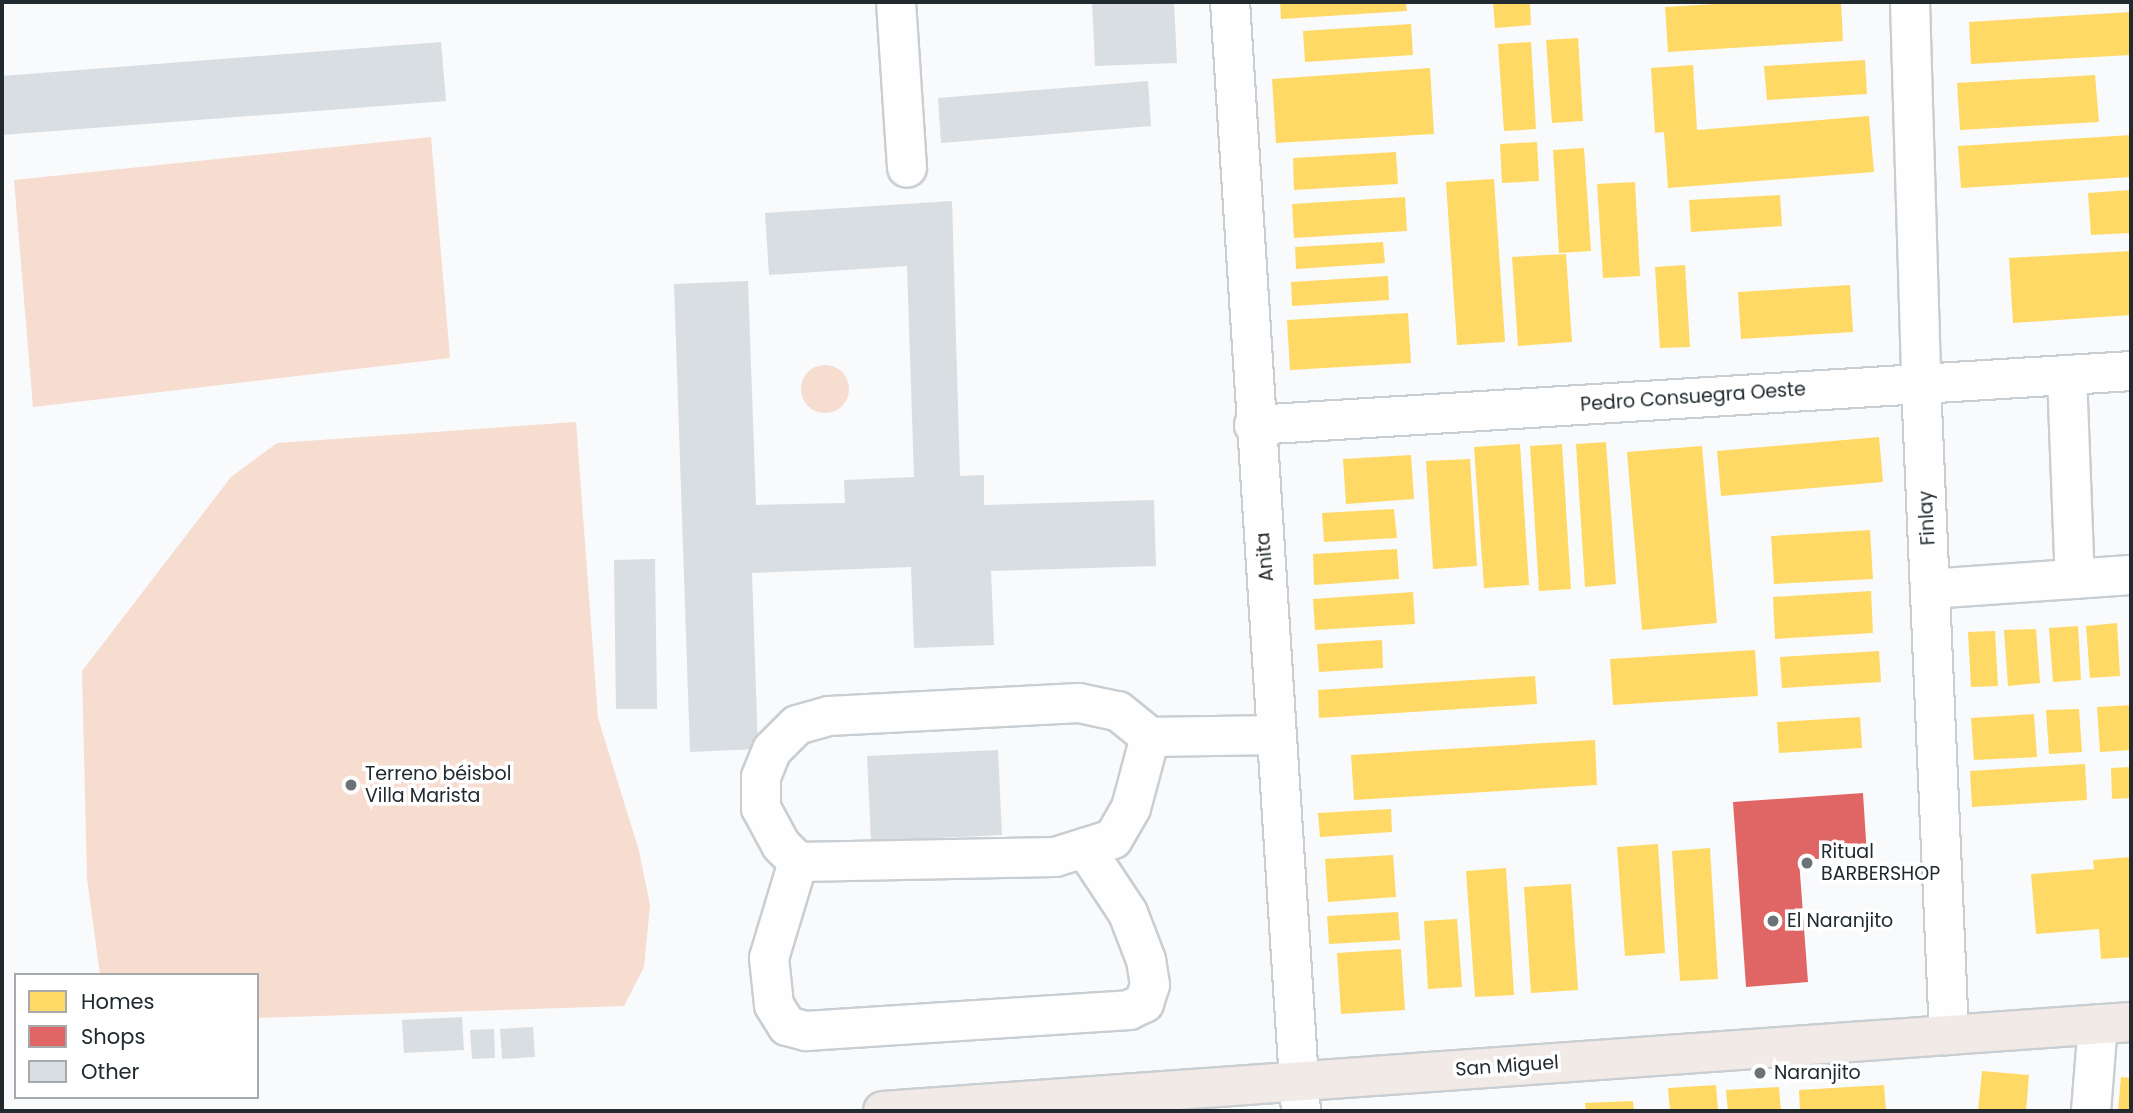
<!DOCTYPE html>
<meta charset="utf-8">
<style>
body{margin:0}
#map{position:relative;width:2133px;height:1113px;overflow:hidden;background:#f8fafc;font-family:Poppins,sans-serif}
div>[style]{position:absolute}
.green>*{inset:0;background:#f7dcd0}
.round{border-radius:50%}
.homes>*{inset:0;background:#ffd966}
.shops>*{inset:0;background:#e06666}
.building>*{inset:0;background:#d9dee2}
.roads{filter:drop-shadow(2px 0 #c9ced2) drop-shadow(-2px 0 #c9ced2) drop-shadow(0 2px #c9ced2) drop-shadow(0 -2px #c9ced2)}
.minor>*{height:38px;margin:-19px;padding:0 19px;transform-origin:19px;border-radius:19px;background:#fefeff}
.major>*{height:38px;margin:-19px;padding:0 19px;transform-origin:19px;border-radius:19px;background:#f1eae6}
.dots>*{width:19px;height:19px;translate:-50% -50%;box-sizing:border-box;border:4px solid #fff;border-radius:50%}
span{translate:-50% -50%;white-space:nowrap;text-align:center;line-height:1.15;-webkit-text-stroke:7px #fff;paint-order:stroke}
.street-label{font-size:19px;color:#212a2f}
.poi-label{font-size:19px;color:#212a2f}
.left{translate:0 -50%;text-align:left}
.frame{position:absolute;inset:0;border:4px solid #212a2f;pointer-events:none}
.legend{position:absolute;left:14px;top:973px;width:245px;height:126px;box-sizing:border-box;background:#fff;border:2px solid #a6aaac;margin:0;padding:9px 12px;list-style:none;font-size:21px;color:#212a2f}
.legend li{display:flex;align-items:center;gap:14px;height:35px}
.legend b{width:35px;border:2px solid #a6aaac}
</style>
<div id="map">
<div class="green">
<div style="clip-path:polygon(431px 137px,450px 358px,33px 407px,14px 180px)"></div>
<div class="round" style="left:801px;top:365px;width:48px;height:48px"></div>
<div style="clip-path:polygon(576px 422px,598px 718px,639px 851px,650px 905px,644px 967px,624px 1006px,257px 1018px,257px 975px,100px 975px,87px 878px,82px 671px,231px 477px,277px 443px)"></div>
</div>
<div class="homes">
<div style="clip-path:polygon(1280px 2px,1406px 2px,1407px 11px,1281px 19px)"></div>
<div style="clip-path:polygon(1493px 2px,1530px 2px,1531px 25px,1495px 28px)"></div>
<div style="clip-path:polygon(1747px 2px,1841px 2px,1843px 41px,1668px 52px,1665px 7px)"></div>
<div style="clip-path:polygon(2131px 12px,2131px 55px,1971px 64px,1969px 22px)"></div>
<div style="clip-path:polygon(1411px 24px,1413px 55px,1305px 62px,1303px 31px)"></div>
<div style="clip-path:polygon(1578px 38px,1583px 121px,1552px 123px,1546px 40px)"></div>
<div style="clip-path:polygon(1531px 42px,1536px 129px,1504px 131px,1498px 44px)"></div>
<div style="clip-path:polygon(1865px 60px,1867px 94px,1767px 100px,1764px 66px)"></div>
<div style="clip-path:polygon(1693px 65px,1697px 130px,1869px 116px,1874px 172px,1668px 188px,1664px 132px,1655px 133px,1651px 68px)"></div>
<div style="clip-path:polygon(1430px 68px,1434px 134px,1276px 143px,1272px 79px)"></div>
<div style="clip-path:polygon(2095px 75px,2099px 122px,1960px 130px,1957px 83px)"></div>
<div style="clip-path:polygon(2131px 135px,2131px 177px,1961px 188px,1958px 146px)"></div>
<div style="clip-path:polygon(1537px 142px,1539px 181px,1502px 183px,1500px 144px)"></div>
<div style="clip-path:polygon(1584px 148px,1591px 251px,1559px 253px,1553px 150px)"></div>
<div style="clip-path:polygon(1396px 152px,1398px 184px,1294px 190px,1293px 158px)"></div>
<div style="clip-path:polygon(1494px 179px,1505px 342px,1457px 345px,1446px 182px)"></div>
<div style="clip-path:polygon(1635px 182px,1640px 276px,1603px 278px,1597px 184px)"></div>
<div style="clip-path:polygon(2131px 190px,2131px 233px,2091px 235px,2088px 193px)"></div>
<div style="clip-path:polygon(1780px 195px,1782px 226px,1691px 232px,1689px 200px)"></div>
<div style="clip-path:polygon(1405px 197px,1407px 231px,1294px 238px,1292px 204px)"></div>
<div style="clip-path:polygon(1383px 242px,1385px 263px,1296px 269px,1295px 247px)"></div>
<div style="clip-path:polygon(2131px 251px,2131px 315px,2013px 323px,2009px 258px)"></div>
<div style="clip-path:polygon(1566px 254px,1572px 342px,1518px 346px,1512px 257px)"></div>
<div style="clip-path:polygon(1685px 265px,1690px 347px,1660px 348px,1655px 267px)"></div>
<div style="clip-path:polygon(1388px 276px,1389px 300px,1292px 306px,1291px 282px)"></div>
<div style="clip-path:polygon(1850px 285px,1853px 332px,1741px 339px,1738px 292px)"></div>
<div style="clip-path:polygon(1408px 313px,1411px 363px,1290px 370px,1287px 320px)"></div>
<div style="clip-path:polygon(1879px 437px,1883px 482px,1721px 496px,1717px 451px)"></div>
<div style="clip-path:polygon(1606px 442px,1616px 584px,1585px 587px,1576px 444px)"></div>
<div style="clip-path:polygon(1520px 444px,1529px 585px,1484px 588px,1474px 447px)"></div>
<div style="clip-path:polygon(1562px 444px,1571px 589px,1539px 591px,1530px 446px)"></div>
<div style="clip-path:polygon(1702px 446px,1717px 623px,1642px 630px,1627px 452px)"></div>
<div style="clip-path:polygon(1411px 455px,1414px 499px,1346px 504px,1343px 459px)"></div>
<div style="clip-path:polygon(1470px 459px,1477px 566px,1433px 569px,1426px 461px)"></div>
<div style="clip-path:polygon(1394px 509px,1397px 538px,1324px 542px,1322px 513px)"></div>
<div style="clip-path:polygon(1870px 530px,1873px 579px,1774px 584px,1771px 536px)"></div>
<div style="clip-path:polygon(1397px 549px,1399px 579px,1314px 585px,1313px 554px)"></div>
<div style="clip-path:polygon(1871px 591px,1873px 633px,1775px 639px,1773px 597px)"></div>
<div style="clip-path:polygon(1413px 592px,1415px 624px,1315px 630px,1313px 599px)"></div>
<div style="clip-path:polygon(2117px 623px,2120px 676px,2090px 678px,2086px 626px)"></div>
<div style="clip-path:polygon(2078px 626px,2081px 680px,2053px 682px,2049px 628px)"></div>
<div style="clip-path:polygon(2036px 629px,2040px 683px,2008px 686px,2004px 630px)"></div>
<div style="clip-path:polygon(1995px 631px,1998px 686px,1971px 687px,1968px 632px)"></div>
<div style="clip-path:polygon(1382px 640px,1383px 668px,1319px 672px,1317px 644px)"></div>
<div style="clip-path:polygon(1755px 650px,1758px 696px,1613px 705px,1610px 659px)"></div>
<div style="clip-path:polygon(1879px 651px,1881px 682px,1782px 688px,1780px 657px)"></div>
<div style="clip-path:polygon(1535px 676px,1537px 704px,1319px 718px,1318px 690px)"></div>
<div style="clip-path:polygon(2131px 705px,2131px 750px,2100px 752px,2097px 707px)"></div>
<div style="clip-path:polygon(2079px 709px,2082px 752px,2049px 754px,2046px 710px)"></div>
<div style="clip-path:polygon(2034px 714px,2037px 757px,1974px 760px,1971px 718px)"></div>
<div style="clip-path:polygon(1860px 717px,1862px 748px,1779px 753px,1777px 722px)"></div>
<div style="clip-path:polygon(1595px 740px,1597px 785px,1354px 800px,1351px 755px)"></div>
<div style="clip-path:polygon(2085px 764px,2087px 800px,1972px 807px,1970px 771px)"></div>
<div style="clip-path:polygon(2131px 767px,2131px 798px,2112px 799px,2111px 768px)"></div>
<div style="clip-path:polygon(1391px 809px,1392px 832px,1320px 837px,1318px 813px)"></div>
<div style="clip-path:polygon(1658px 844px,1665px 953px,1625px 956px,1617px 847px)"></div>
<div style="clip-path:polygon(1710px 848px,1718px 979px,1680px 981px,1672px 851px)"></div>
<div style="clip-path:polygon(1393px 855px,1396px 897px,1328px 902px,1325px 859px)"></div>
<div style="clip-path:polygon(2131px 857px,2131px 957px,2101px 959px,2099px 929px,2036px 934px,2031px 874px,2094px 869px,2093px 860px)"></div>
<div style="clip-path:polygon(1506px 868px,1514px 995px,1475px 997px,1466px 871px)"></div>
<div style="clip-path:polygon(1571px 884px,1578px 990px,1531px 993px,1524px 887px)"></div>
<div style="clip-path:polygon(1398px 912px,1400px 940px,1329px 944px,1327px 916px)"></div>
<div style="clip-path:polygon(1457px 919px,1462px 987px,1428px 989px,1424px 921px)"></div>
<div style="clip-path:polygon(1401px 949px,1405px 1010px,1341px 1014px,1337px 953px)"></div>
<div style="clip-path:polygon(1982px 1071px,2029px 1075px,2026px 1111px,1978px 1111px)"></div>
<div style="clip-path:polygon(2121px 1077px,2131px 1078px,2131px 1111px,2118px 1111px)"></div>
<div style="clip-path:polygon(1716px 1085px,1718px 1111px,1670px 1111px,1668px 1088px)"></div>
<div style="clip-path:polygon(1884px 1085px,1886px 1111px,1800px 1111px,1799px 1090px)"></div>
<div style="clip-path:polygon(1779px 1087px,1781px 1111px,1728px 1111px,1726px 1090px)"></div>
<div style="clip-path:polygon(1633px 1101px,1634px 1111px,1586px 1111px,1585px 1103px)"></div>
</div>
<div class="shops">
<div style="clip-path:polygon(1863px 793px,1867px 856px,1799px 860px,1808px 982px,1746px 987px,1733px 802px)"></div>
</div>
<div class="building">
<div style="clip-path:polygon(1092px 2px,1174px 2px,1177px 63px,1095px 66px)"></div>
<div style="clip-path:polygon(441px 42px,446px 101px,2px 135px,2px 76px)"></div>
<div style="clip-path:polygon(1148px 81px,1151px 126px,941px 143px,938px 98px)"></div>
<div style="clip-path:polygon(952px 201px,960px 476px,984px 475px,984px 505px,1154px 500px,1156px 566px,991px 571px,994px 645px,914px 648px,911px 567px,752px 573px,758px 749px,690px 752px,674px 284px,748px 281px,756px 505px,845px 503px,844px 480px,914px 477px,907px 266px,769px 275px,765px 213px)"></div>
<div style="clip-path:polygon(655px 559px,657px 709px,616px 709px,614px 560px)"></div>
<div style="clip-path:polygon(998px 750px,1002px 835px,871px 841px,867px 756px)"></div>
<div style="clip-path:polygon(462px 1017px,464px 1050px,404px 1053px,402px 1020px)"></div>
<div style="clip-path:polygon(533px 1027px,535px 1057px,502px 1059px,500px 1029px)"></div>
<div style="clip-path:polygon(494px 1029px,495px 1058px,472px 1059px,470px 1030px)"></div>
</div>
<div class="roads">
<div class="minor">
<div style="left:896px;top:2px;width:166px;rotate:86.2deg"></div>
<div style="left:1230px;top:2px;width:1111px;rotate:86.34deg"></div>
<div style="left:1910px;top:2px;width:381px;rotate:88.3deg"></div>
<div style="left:1921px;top:383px;width:653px;rotate:87.54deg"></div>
<div style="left:2067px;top:375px;width:204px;rotate:87.8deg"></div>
<div style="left:1254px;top:425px;width:879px;rotate:-3.52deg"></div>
<div style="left:1930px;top:589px;width:201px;rotate:-4deg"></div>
<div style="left:1150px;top:737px;width:73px;rotate:105deg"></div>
<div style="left:1131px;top:808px;width:36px;rotate:120deg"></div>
<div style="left:1113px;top:839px;width:61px;rotate:162.8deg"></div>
<div style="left:1055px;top:857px;width:257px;rotate:178.9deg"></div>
<div style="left:798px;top:862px;width:24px;rotate:-135deg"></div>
<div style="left:781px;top:845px;width:42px;rotate:-118.4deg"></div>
<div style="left:761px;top:808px;width:31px;rotate:-90deg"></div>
<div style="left:761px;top:777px;width:29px;rotate:-68deg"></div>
<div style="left:772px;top:750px;width:35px;rotate:-45deg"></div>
<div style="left:797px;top:725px;width:33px;rotate:-16deg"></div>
<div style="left:829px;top:716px;width:250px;rotate:-3deg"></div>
<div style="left:1079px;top:703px;width:40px;rotate:12deg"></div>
<div style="left:1118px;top:711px;width:41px;rotate:39.1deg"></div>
<div style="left:1150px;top:737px;width:127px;rotate:-0.9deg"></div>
<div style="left:798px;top:862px;width:100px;rotate:106.8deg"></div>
<div style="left:769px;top:958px;width:47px;rotate:83.9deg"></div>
<div style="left:774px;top:1005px;width:25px;rotate:58deg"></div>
<div style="left:787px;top:1026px;width:20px;rotate:15deg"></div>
<div style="left:806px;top:1031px;width:324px;rotate:-3.7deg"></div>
<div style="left:1129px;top:1010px;width:17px;rotate:-25deg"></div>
<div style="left:1144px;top:1003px;width:19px;rotate:-72deg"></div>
<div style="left:1150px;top:985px;width:25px;rotate:-99deg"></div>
<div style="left:1146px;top:960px;width:50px;rotate:-111deg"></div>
<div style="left:1128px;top:913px;width:78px;rotate:-123.5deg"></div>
<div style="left:2091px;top:1111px;width:87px;rotate:-85.4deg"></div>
</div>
<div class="major">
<div style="left:883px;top:1111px;width:1251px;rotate:-4.08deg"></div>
</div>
</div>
<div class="dots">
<div style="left:351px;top:785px;background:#6c7377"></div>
<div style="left:1807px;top:863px;background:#6c7377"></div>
<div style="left:1773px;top:921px;background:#6c7377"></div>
<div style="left:1760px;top:1073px;background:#6c7377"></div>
</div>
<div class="street-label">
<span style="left:1693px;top:397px;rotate:-4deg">Pedro Consuegra Oeste</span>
<span style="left:1927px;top:518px;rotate:-93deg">Finlay</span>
<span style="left:1265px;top:557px;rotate:-95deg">Anita</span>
<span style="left:1507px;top:1066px;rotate:-4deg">San Miguel</span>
</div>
<div class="poi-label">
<span class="left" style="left:365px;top:785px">Terreno béisbol<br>Villa Marista</span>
<span class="left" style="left:1821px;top:863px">Ritual<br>BARBERSHOP</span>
<span class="left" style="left:1787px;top:921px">El Naranjito</span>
<span class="left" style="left:1774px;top:1073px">Naranjito</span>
</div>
<div class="frame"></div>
<ul class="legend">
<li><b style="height:19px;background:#ffd966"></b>Homes</li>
<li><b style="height:19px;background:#e06666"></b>Shops</li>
<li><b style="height:19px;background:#d9dee2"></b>Other</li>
</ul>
</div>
